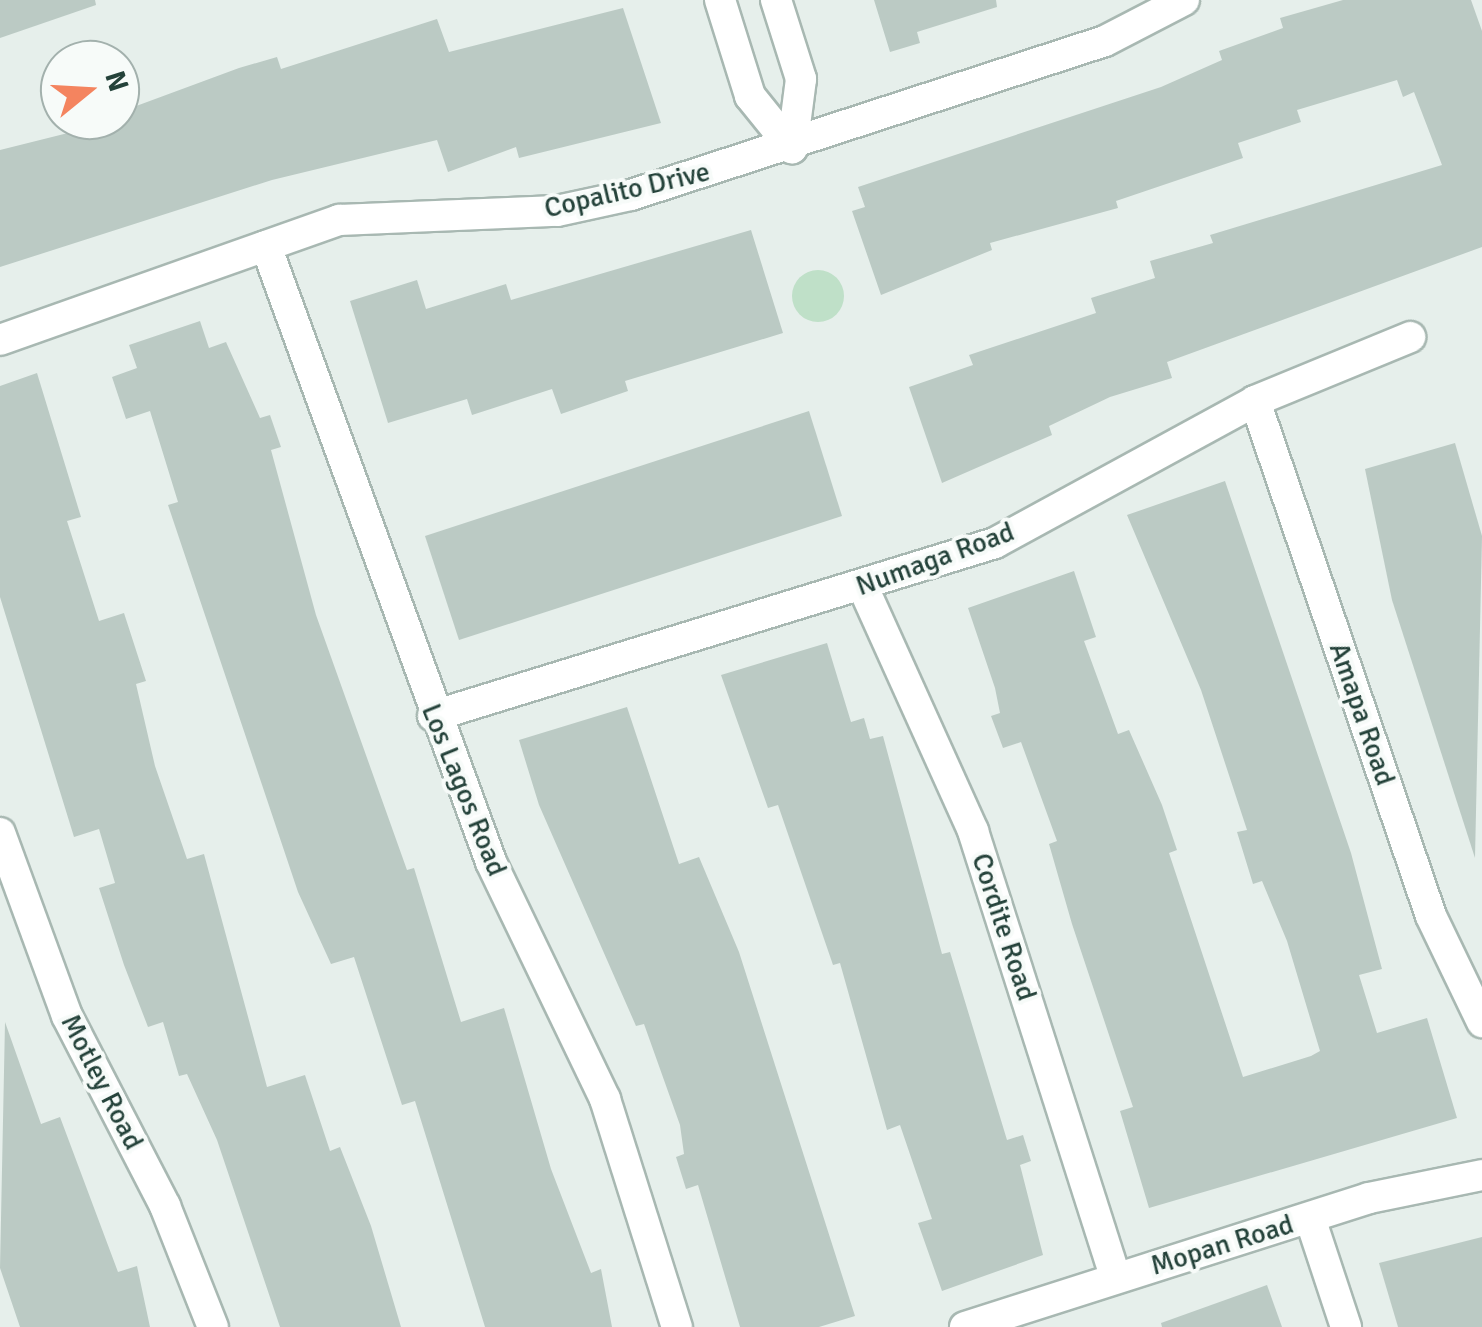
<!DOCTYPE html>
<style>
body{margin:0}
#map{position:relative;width:1482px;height:1327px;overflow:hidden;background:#e6efeb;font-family:Signika,sans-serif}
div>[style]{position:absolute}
.green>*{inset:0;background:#bfe0c8}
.round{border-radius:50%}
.building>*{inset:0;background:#bbcac4}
.roads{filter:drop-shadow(2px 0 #a8b8b2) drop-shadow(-2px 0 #a8b8b2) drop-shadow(0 2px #a8b8b2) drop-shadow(0 -2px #a8b8b2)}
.minor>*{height:30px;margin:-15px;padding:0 15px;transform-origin:15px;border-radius:15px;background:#fff}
span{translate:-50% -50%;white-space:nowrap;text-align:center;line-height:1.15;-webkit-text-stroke:8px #f7fbf9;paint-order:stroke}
.street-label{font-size:28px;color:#24423a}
.north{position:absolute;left:40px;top:40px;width:100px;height:100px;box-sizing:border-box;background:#f7fbf9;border:2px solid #a3b1ad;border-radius:50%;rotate:72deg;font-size:28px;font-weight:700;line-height:40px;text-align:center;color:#24423a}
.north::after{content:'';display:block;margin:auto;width:35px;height:45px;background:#f4845f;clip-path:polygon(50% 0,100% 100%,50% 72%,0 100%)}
</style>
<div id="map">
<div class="green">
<div class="round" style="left:792px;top:270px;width:52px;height:52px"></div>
</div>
<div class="building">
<div style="clip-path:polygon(0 0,95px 0,96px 5px,0 38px)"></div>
<div style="clip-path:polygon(874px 0,996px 0,997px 7px,917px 32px,920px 43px,890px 52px)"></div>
<div style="clip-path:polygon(1343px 0,1471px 0,1482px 31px,1482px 247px,1167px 362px,1172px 378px,1110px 397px,1049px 426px,1052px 435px,942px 483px,909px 387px,973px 365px,969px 355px,1096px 313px,1091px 298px,1155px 278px,1150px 261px,1213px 243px,1210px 235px,1442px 165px,1414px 92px,1403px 97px,1397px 80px,1297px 110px,1301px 122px,1238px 143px,1243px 158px,1116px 201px,1118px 208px,990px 243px,992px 250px,881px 295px,852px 211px,865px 207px,858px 187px,1161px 87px,1222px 60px,1219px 51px,1283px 28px,1280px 18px)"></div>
<div style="clip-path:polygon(623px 8px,661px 123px,519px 158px,516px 147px,448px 172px,437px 140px,272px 180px,0 267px,0 150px,120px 120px,120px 112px,239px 68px,277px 57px,281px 69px,437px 19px,449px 52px)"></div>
<div style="clip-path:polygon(751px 230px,783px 333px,625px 381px,628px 391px,561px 414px,552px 389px,472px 415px,467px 399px,388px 423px,350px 301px,417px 280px,426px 309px,506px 284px,511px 300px)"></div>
<div style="clip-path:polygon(200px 321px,209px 348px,226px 342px,260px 418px,270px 415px,281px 447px,271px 450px,316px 615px,407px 870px,414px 868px,461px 1022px,504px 1008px,551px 1169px,591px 1273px,601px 1269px,612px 1327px,485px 1327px,415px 1101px,402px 1105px,354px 957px,331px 964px,298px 892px,168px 505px,178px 502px,150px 411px,126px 419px,112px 377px,137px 368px,129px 345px)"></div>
<div style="clip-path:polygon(37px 373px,81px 517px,67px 521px,99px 621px,124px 613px,146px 681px,136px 684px,155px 766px,187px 859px,204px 854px,267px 1087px,305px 1075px,330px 1151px,340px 1147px,371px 1226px,401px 1327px,280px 1327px,217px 1140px,187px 1074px,179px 1076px,163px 1022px,148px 1027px,124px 965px,99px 888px,115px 883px,99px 829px,74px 837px,0 597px,0 386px)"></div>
<div style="clip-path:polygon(809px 411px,842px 516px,459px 640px,425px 536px)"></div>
<div style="clip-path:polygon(1455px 443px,1482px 536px,1475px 858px,1392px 600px,1365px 469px)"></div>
<div style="clip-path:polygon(1225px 481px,1351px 853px,1382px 969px,1359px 975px,1377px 1033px,1427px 1018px,1457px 1118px,1149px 1208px,1120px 1111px,1133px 1107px,1072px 924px,1049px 844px,1057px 841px,1021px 742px,1003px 748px,991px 716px,1000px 713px,995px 688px,968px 608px,1074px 571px,1096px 637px,1084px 641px,1118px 734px,1129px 730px,1162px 805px,1177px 850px,1169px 853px,1243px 1077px,1311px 1056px,1320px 1051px,1287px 941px,1262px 881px,1253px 884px,1237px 832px,1247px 830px,1201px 690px,1127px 515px)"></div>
<div style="clip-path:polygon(827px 643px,851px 722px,864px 718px,870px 739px,883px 736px,942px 954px,950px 952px,1007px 1140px,1023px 1135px,1031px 1161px,1020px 1165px,1043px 1255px,942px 1291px,918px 1223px,932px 1219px,900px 1125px,887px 1130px,840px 963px,833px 965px,778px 805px,768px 808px,721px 675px)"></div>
<div style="clip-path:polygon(627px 707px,679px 864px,699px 857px,739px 952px,855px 1316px,819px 1327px,740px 1327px,698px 1185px,686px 1189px,676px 1157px,684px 1154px,680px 1125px,644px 1024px,636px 1026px,539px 805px,519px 740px)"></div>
<div style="clip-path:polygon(5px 1022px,41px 1124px,60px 1117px,118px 1272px,137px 1266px,150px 1327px,20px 1327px,0 1268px)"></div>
<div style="clip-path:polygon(1482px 1237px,1482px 1327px,1398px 1327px,1379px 1263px)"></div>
<div style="clip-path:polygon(1267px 1285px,1282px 1327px,1162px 1327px,1161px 1323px)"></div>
</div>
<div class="roads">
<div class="minor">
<div style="left:720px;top:0;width:101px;rotate:72.6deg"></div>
<div style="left:750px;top:96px;width:67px;rotate:51.1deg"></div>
<div style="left:776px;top:0;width:83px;rotate:72.4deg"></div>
<div style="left:801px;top:79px;width:70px;rotate:97.4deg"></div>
<div style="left:266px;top:246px;width:656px;rotate:69.93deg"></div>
<div style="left:491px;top:862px;width:263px;rotate:64.3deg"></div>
<div style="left:605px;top:1099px;width:239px;rotate:72.5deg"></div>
<div style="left:0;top:340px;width:360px;rotate:-19.5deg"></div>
<div style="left:339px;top:220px;width:218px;rotate:-2.4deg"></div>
<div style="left:557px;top:211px;width:76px;rotate:-12.2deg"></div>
<div style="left:631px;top:195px;width:498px;rotate:-18deg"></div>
<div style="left:1105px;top:41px;width:89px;rotate:-27.4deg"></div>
<div style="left:1255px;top:401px;width:544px;rotate:71.13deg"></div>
<div style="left:1431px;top:916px;width:118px;rotate:64.3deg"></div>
<div style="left:863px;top:587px;width:268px;rotate:65.7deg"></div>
<div style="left:973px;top:831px;width:469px;rotate:72.3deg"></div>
<div style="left:433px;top:716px;width:588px;rotate:-17.11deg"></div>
<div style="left:995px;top:543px;width:296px;rotate:-28.6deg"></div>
<div style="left:1255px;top:401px;width:168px;rotate:-22.4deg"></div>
<div style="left:0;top:833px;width:195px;rotate:69.9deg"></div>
<div style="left:67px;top:1016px;width:214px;rotate:62.7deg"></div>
<div style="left:165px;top:1206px;width:130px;rotate:68.4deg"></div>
<div style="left:1310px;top:1218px;width:115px;rotate:71.7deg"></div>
<div style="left:965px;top:1327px;width:424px;rotate:-17.7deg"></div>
<div style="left:1369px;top:1198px;width:115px;rotate:-11.5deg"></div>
</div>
</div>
<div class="street-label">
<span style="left:627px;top:190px;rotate:-13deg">Copalito Drive</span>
<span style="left:935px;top:559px;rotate:-20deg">Numaga Road</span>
<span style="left:1362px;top:714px;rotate:71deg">Amapa Road</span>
<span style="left:464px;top:790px;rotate:68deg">Los Lagos Road</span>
<span style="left:1004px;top:927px;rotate:72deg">Cordite Road</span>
<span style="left:102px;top:1082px;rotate:63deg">Motley Road</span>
<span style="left:1222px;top:1245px;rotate:-17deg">Mopan Road</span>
</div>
<div class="north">N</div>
</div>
